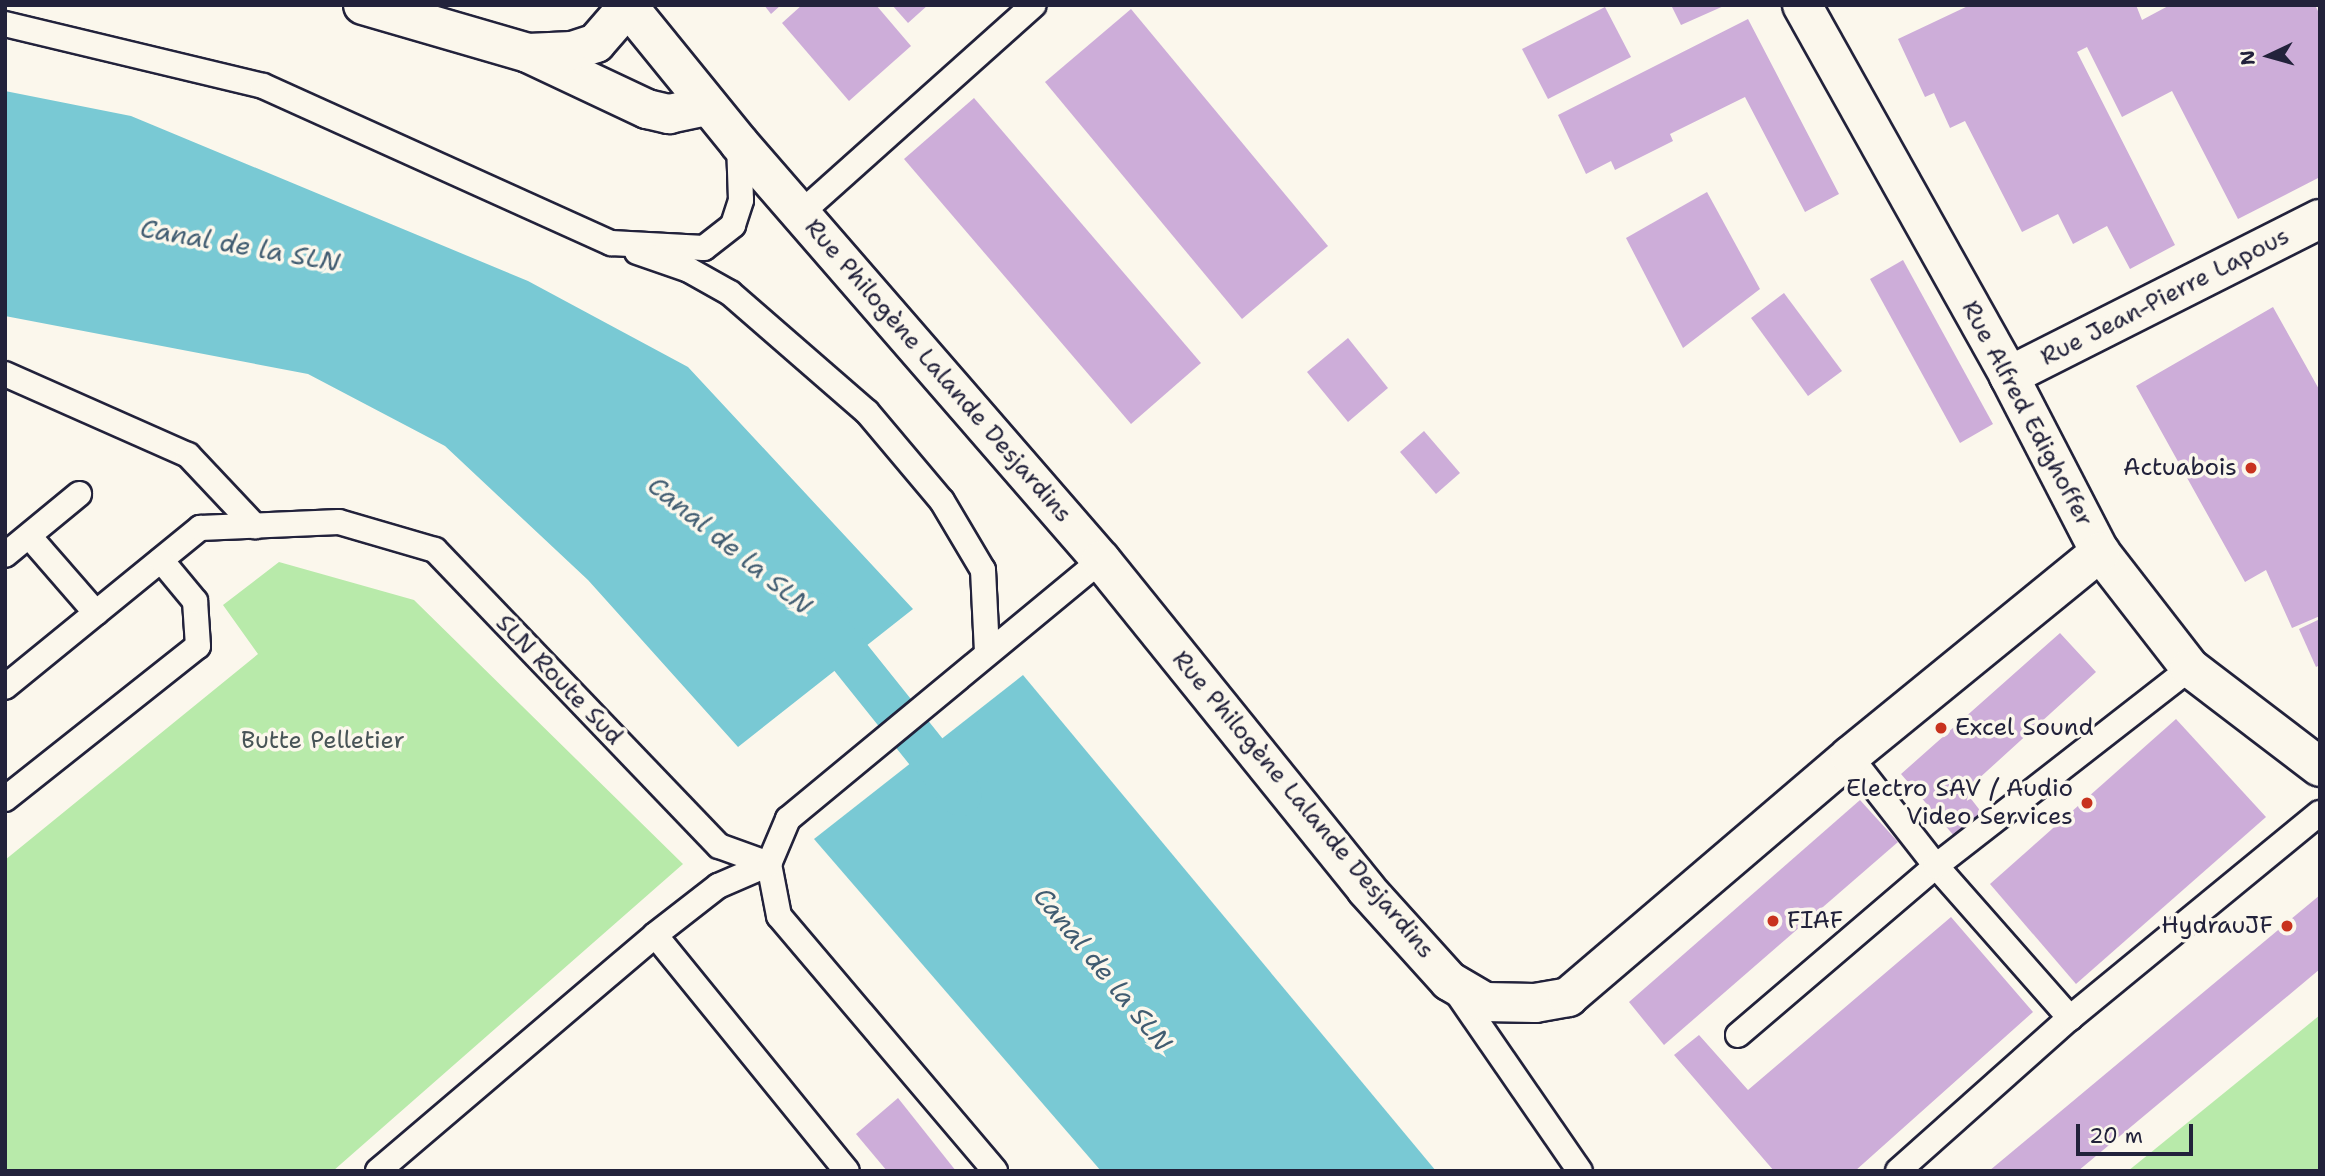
<!DOCTYPE html>
<meta charset="utf-8">
<style>
body{margin:0}
#map{position:relative;width:2325px;height:1176px;overflow:hidden;background:#fbf7ec;font-family:"Shantell Sans",sans-serif}
div>[style]{position:absolute}
.green>*{inset:0;background:#b8eaaa}
.water>*{inset:0;background:#79c9d4}
.canal>*{height:42px;margin:-21px;padding:0 21px;transform-origin:21px;border-radius:21px;background:#79c9d4}
.building>*{inset:0;background:#cdadd9}
.roads{filter:drop-shadow(2px 0 #22223b) drop-shadow(-2px 0 #22223b) drop-shadow(0 2px #22223b) drop-shadow(0 -2px #22223b)}
.lane>*{height:24px;margin:-12px;padding:0 12px;transform-origin:12px;border-radius:12px;background:#fbf7ec}
.street>*{height:38px;margin:-19px;padding:0 19px;transform-origin:19px;border-radius:19px;background:#fbf7ec}
.secondary>*{height:38px;margin:-19px;padding:0 19px;transform-origin:19px;border-radius:19px;background:#fbf7ec}
.highway>*{height:38px;margin:-19px;padding:0 19px;transform-origin:19px;border-radius:19px;background:#fbf7ec}
.dots>*{width:19px;height:19px;translate:-50% -50%;box-sizing:border-box;border:4px solid #fbf7ec;border-radius:50%}
span{translate:-50% -50%;white-space:nowrap;text-align:center;line-height:1.15;-webkit-text-stroke:7px #fbf7ec;paint-order:stroke}
.street-label{font-size:24px;color:#22223b}
.poi-label{font-size:24px;color:#22223b}
.right{translate:-100% -50%;text-align:right}
.left{translate:0 -50%;text-align:left}
.park-label{font-size:24px;color:#485457}
.water-label{font-size:26px;color:#405c71;font-style:italic}
.frame{position:absolute;inset:0;border:7px solid #22223b;pointer-events:none}
.north{position:absolute;left:2234px;top:21px;width:70px;height:70px;-webkit-text-stroke:5px #fbf7ec;paint-order:stroke;rotate:265deg;font-size:19px;font-weight:700;line-height:28px;text-align:center;color:#22223b}
.north::after{content:'';display:block;margin:auto;width:24px;height:32px;background:#22223b;clip-path:polygon(50% 0,100% 100%,50% 72%,0 100%)}
.scale{position:absolute;left:2076px;top:1124px;width:117px;height:32px;box-sizing:border-box;border:4px solid #22223b;border-top:0;padding-left:9px;font-size:21px;line-height:24px;white-space:nowrap;color:#22223b;-webkit-text-stroke:5px #fbf7ec;paint-order:stroke}
</style>
<div id="map">
<div class="green">
<div style="clip-path:polygon(279px 562px,414px 600px,683px 864px,333px 1171px,5px 1171px,5px 860px,258px 654px,223px 605px)"></div>
<div style="clip-path:polygon(2320px 1015px,2320px 1171px,2128px 1171px)"></div>
</div>
<div class="water">
<div style="clip-path:polygon(5px 91px,131px 116px,528px 281px,688px 367px,913px 609px,738px 747px,588px 580px,445px 446px,308px 374px,5px 316px)"></div>
<div style="clip-path:polygon(1023px 675px,1436px 1171px,1101px 1171px,814px 839px)"></div>
</div>
<div class="canal">
<div style="left:815px;top:613px;width:233px;rotate:51.3deg"></div>
</div>
<div class="building">
<div style="clip-path:polygon(764px 5px,781px 5px,771px 14px)"></div>
<div style="clip-path:polygon(802px 5px,876px 5px,911px 46px,849px 101px,782px 23px)"></div>
<div style="clip-path:polygon(892px 5px,928px 5px,908px 23px)"></div>
<div style="clip-path:polygon(1671px 5px,1726px 5px,1681px 25px)"></div>
<div style="clip-path:polygon(1970px 5px,2136px 5px,2142px 20px,2170px 5px,2315px 5px,2320px 15px,2320px 177px,2238px 219px,2172px 91px,2122px 117px,2087px 47px,2077px 52px,2175px 245px,2130px 269px,2107px 226px,2073px 244px,2058px 214px,2022px 232px,1965px 121px,1950px 128px,1934px 93px,1925px 97px,1898px 39px)"></div>
<div style="clip-path:polygon(1605px 7px,1631px 57px,1548px 99px,1522px 49px)"></div>
<div style="clip-path:polygon(1131px 9px,1328px 246px,1242px 319px,1045px 82px)"></div>
<div style="clip-path:polygon(1748px 19px,1839px 194px,1805px 212px,1745px 97px,1670px 134px,1673px 141px,1615px 170px,1611px 161px,1586px 174px,1558px 115px)"></div>
<div style="clip-path:polygon(974px 98px,1201px 363px,1131px 424px,904px 159px)"></div>
<div style="clip-path:polygon(1707px 192px,1760px 289px,1683px 348px,1626px 238px)"></div>
<div style="clip-path:polygon(1903px 260px,1993px 424px,1960px 443px,1870px 279px)"></div>
<div style="clip-path:polygon(1784px 293px,1842px 371px,1808px 396px,1751px 318px)"></div>
<div style="clip-path:polygon(2273px 307px,2320px 391px,2320px 616px,2292px 628px,2266px 570px,2245px 582px,2136px 386px)"></div>
<div style="clip-path:polygon(1348px 338px,1388px 388px,1348px 422px,1307px 372px)"></div>
<div style="clip-path:polygon(1424px 431px,1460px 473px,1436px 494px,1400px 452px)"></div>
<div style="clip-path:polygon(2320px 619px,2320px 665px,2316px 667px,2299px 629px)"></div>
<div style="clip-path:polygon(2060px 633px,2096px 672px,1965px 791px,1982px 813px,1955px 837px,1901px 774px)"></div>
<div style="clip-path:polygon(2176px 719px,2266px 817px,2076px 984px,1990px 884px)"></div>
<div style="clip-path:polygon(1860px 800px,1898px 842px,1664px 1045px,1629px 1002px)"></div>
<div style="clip-path:polygon(2320px 895px,2320px 969px,2078px 1171px,1989px 1171px)"></div>
<div style="clip-path:polygon(1951px 917px,2033px 1012px,1855px 1171px,1774px 1171px,1674px 1055px,1699px 1035px,1748px 1090px)"></div>
<div style="clip-path:polygon(898px 1098px,956px 1171px,887px 1171px,856px 1134px)"></div>
</div>
<div class="roads">
<div class="lane">
<div style="left:5px;top:24px;width:265px;rotate:13.5deg"></div>
<div style="left:263px;top:86px;width:382px;rotate:24.3deg"></div>
<div style="left:611px;top:243px;width:93px;rotate:3.1deg"></div>
<div style="left:704px;top:248px;width:37px;rotate:-38deg"></div>
<div style="left:733px;top:225px;width:26px;rotate:-72deg"></div>
<div style="left:741px;top:200px;width:57px;rotate:-92deg"></div>
<div style="left:801px;top:213px;width:312px;rotate:-41.8deg"></div>
<div style="left:637px;top:252px;width:55px;rotate:19.1deg"></div>
<div style="left:689px;top:270px;width:47px;rotate:29.3deg"></div>
<div style="left:730px;top:293px;width:181px;rotate:41deg"></div>
<div style="left:867px;top:412px;width:116px;rotate:49.9deg"></div>
<div style="left:942px;top:501px;width:80px;rotate:59.3deg"></div>
<div style="left:983px;top:570px;width:82px;rotate:87.2deg"></div>
<div style="left:5px;top:374px;width:200px;rotate:23.9deg"></div>
<div style="left:188px;top:455px;width:98px;rotate:46.7deg"></div>
<div style="left:29px;top:536px;width:102px;rotate:49deg"></div>
<div style="left:5px;top:555px;width:96px;rotate:-39.5deg"></div>
<div style="left:5px;top:687px;width:252px;rotate:-39.2deg"></div>
<div style="left:200px;top:528px;width:139px;rotate:-2.5deg"></div>
<div style="left:339px;top:522px;width:100px;rotate:16.3deg"></div>
<div style="left:435px;top:550px;width:410px;rotate:46.2deg"></div>
<div style="left:719px;top:846px;width:53px;rotate:19.8deg"></div>
<div style="left:769px;top:864px;width:53px;rotate:79.1deg"></div>
<div style="left:779px;top:916px;width:334px;rotate:49.7deg"></div>
<div style="left:1850px;top:756px;width:140px;rotate:52deg"></div>
<div style="left:1936px;top:866px;width:203px;rotate:48.6deg"></div>
<div style="left:5px;top:799px;width:246px;rotate:-38.4deg"></div>
<div style="left:198px;top:646px;width:45px;rotate:-93.8deg"></div>
<div style="left:195px;top:601px;width:53px;rotate:-129.7deg"></div>
<div style="left:655px;top:935px;width:304px;rotate:50.9deg"></div>
<div style="left:1455px;top:990px;width:220px;rotate:55.4deg"></div>
<div style="left:1738px;top:1035px;width:260px;rotate:-40.5deg"></div>
<div style="left:1936px;top:866px;width:322px;rotate:-37.9deg"></div>
<div style="left:378px;top:1171px;width:364px;rotate:-40.4deg"></div>
<div style="left:655px;top:935px;width:80px;rotate:-37.9deg"></div>
<div style="left:718px;top:886px;width:56px;rotate:-23.3deg"></div>
<div style="left:769px;top:864px;width:49px;rotate:-67.1deg"></div>
<div style="left:788px;top:819px;width:406px;rotate:-39.6deg"></div>
<div style="left:1898px;top:1171px;width:230px;rotate:-41.7deg"></div>
<div style="left:2070px;top:1018px;width:323px;rotate:-39.4deg"></div>
</div>
<div class="street">
<div style="left:1802px;top:5px;width:425px;rotate:60.8deg"></div>
<div style="left:2009px;top:376px;width:198px;rotate:62.7deg"></div>
<div style="left:2100px;top:552px;width:147px;rotate:52.2deg"></div>
<div style="left:2190px;top:668px;width:163px;rotate:37.3deg"></div>
<div style="left:2009px;top:376px;width:348px;rotate:-26.8deg"></div>
</div>
<div class="secondary">
<div style="left:627px;top:5px;width:178px;rotate:50.9deg"></div>
<div style="left:739px;top:143px;width:552px;rotate:49.04deg"></div>
<div style="left:1101px;top:560px;width:422px;rotate:51.1deg"></div>
<div style="left:1366px;top:889px;width:124px;rotate:47.9deg"></div>
<div style="left:1449px;top:981px;width:42px;rotate:30.3deg"></div>
<div style="left:1485px;top:1002px;width:50px;rotate:1.1deg"></div>
<div style="left:1535px;top:1003px;width:34px;rotate:-10deg"></div>
<div style="left:1568px;top:997px;width:371px;rotate:-40.5deg"></div>
<div style="left:1850px;top:756px;width:323px;rotate:-39.2deg"></div>
<div style="left:528px;top:53px;width:132px;rotate:25.2deg"></div>
<div style="left:647px;top:109px;width:23px;rotate:13deg"></div>
<div style="left:669px;top:114px;width:40px;rotate:-12deg"></div>
</div>
<div class="highway">
<div style="left:363px;top:5px;width:172px;rotate:16.2deg"></div>
<div style="left:528px;top:53px;width:44px;rotate:-2.6deg"></div>
<div style="left:572px;top:51px;width:25px;rotate:-18deg"></div>
<div style="left:596px;top:43px;width:50px;rotate:-49deg"></div>
</div>
</div>
<div class="dots">
<div style="left:2251px;top:468px;background:#c8321e"></div>
<div style="left:1941px;top:728px;background:#c8321e"></div>
<div style="left:2087px;top:803px;background:#c8321e"></div>
<div style="left:1773px;top:921px;background:#c8321e"></div>
<div style="left:2287px;top:926px;background:#c8321e"></div>
</div>
<div class="street-label">
<span style="left:2165px;top:297px;rotate:-27deg">Rue Jean-Pierre Lapous</span>
<span style="left:938px;top:371px;rotate:49deg">Rue Philogène Lalande Desjardins</span>
<span style="left:2027px;top:414px;rotate:62deg">Rue Alfred Edighoffer</span>
<span style="left:559px;top:680px;rotate:46deg">SLN Route Sud</span>
<span style="left:1303px;top:805px;rotate:50deg">Rue Philogène Lalande Desjardins</span>
</div>
<div class="poi-label">
<span class="right" style="left:2237px;top:468px">Actuabois</span>
<span class="left" style="left:1955px;top:728px">Excel Sound</span>
<span class="right" style="left:2073px;top:803px">Electro SAV / Audio<br>Video Services</span>
<span class="left" style="left:1787px;top:921px">FIAF</span>
<span class="right" style="left:2273px;top:926px">HydrauJF</span>
</div>
<div class="park-label">
<span style="left:323px;top:741px">Butte Pelletier</span>
</div>
<div class="water-label">
<span style="left:240px;top:245px;rotate:10deg">Canal de la SLN</span>
<span style="left:730px;top:545px;rotate:39deg">Canal de la SLN</span>
<span style="left:1103px;top:969px;rotate:51deg">Canal de la SLN</span>
</div>
<div class="frame"></div>
<div class="north">N</div>
<div class="scale">20 m</div>
</div>
